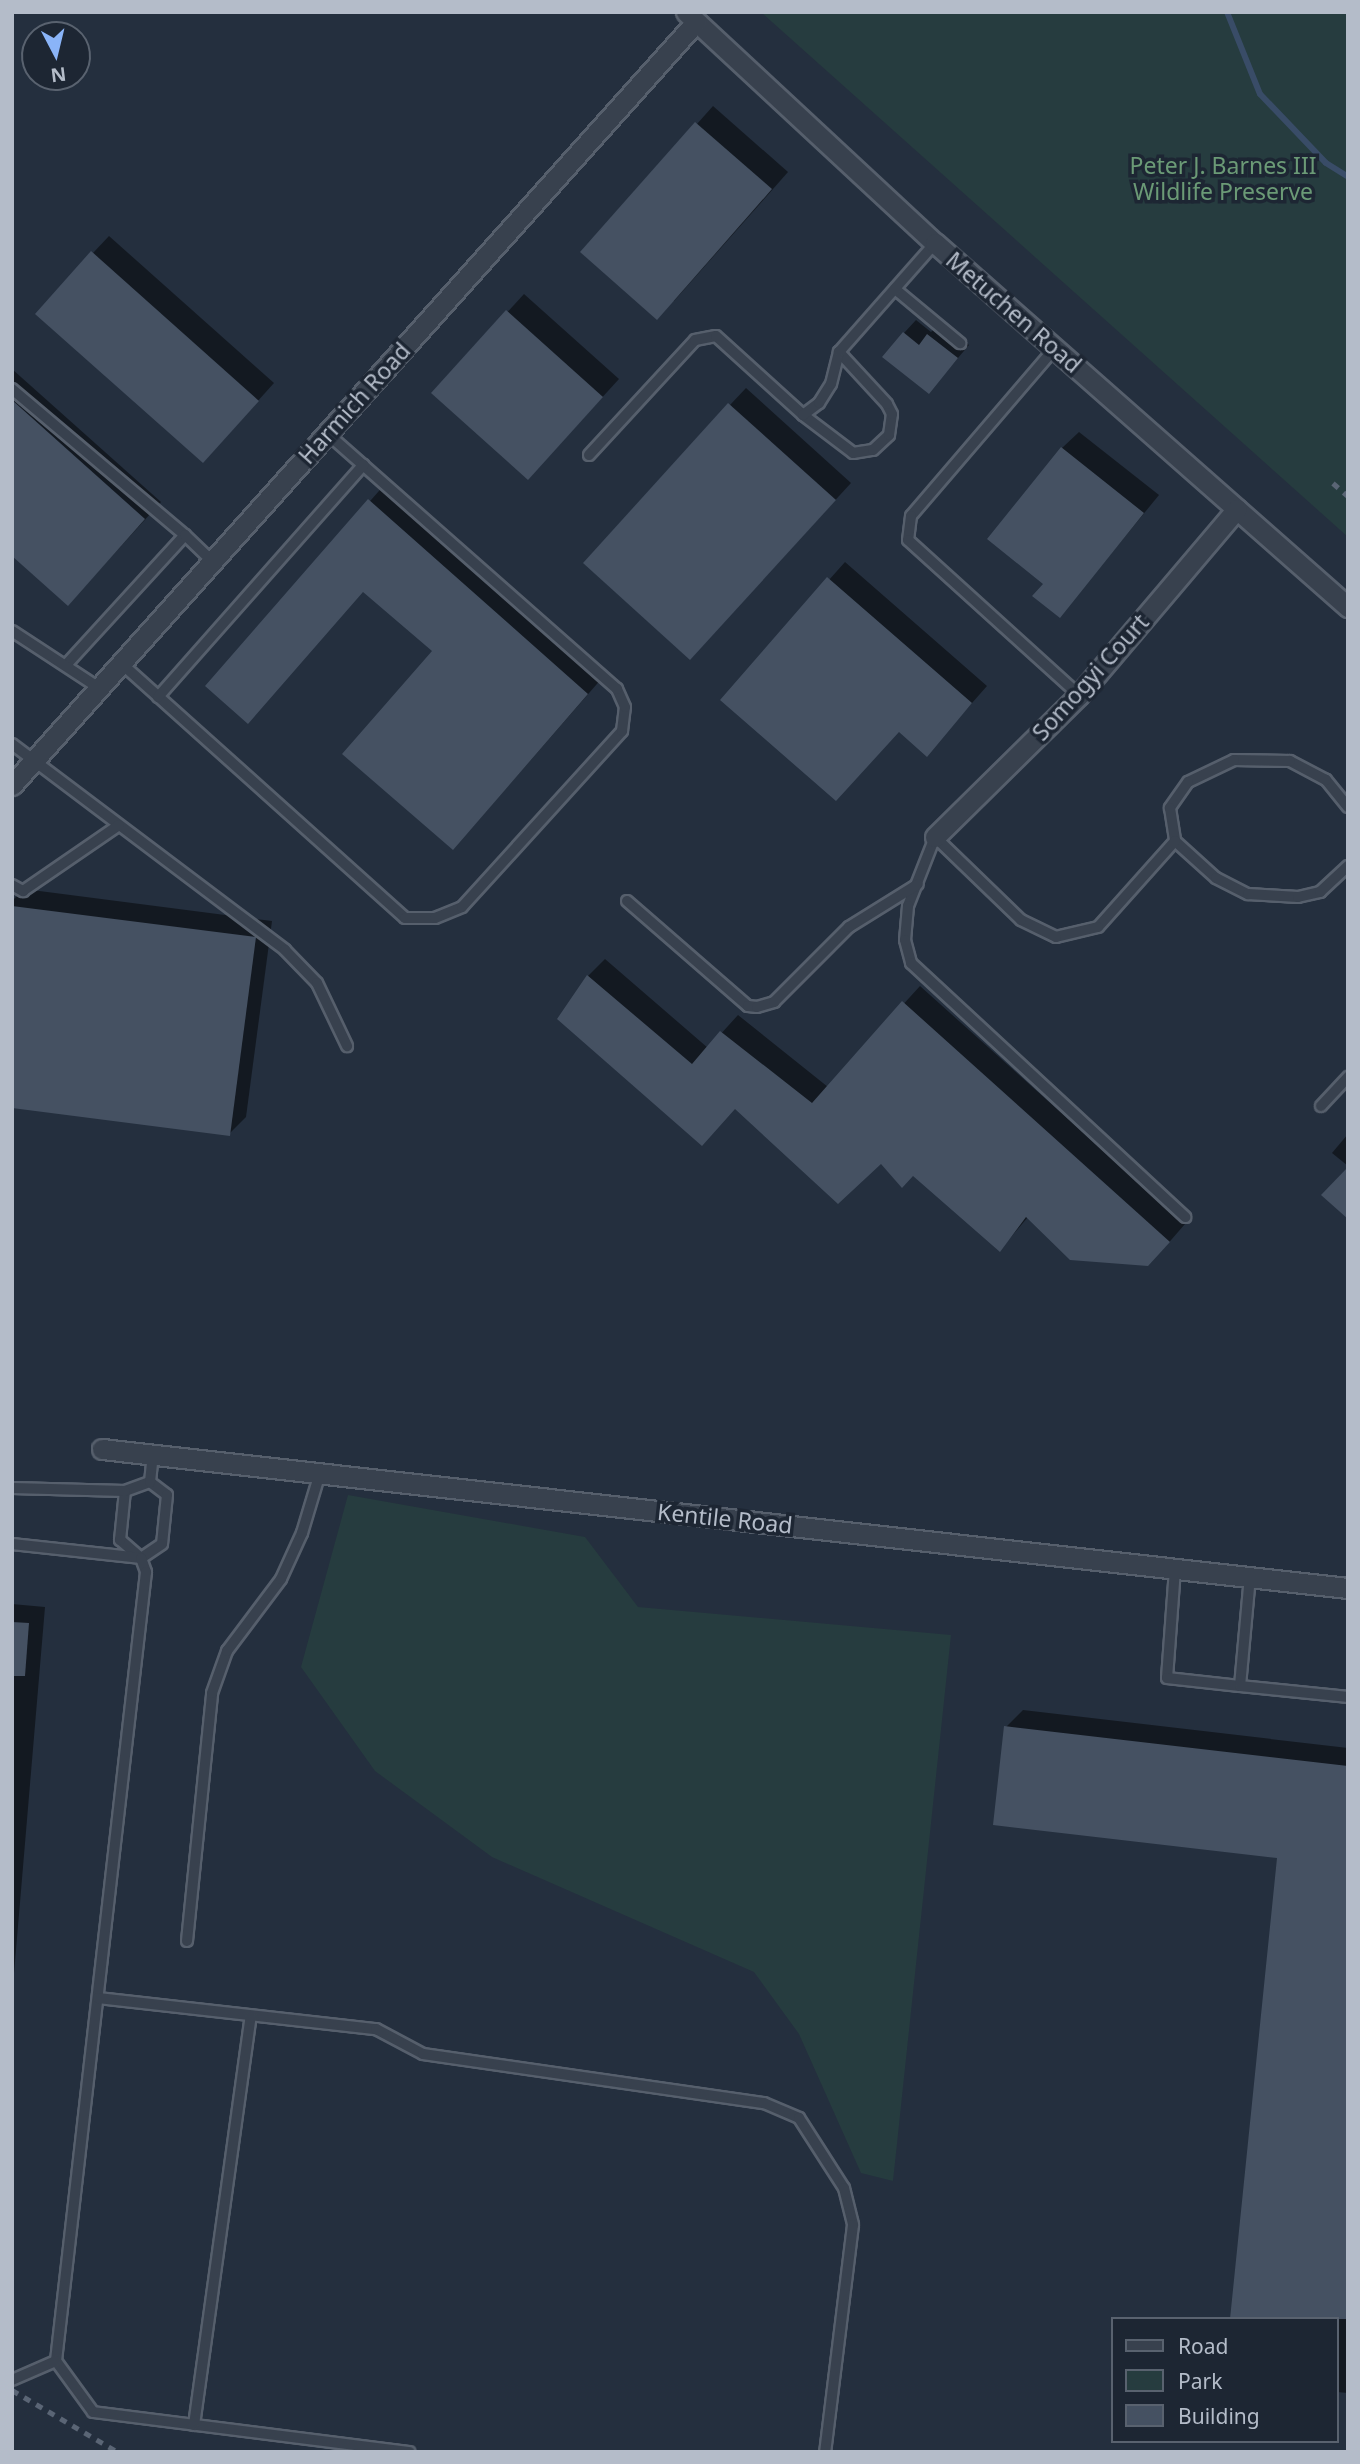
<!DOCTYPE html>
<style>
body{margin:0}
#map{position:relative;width:1360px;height:2464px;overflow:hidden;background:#242f3e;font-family:"Noto Sans",sans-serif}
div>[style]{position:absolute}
.green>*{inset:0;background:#263c3f}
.shadow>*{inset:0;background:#0007}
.stream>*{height:6px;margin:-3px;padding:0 3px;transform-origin:3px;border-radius:3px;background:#394c67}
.building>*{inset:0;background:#455162}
.roads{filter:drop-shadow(2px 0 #565f6c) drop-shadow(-2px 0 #565f6c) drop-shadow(0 2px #565f6c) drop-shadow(0 -2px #565f6c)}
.lane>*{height:10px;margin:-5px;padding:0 5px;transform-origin:5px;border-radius:5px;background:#38414e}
.street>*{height:19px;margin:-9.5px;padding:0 9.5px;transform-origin:9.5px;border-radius:9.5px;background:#38414e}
.rail>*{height:5px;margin-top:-2.5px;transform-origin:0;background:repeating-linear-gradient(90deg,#5a6575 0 7px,transparent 0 14px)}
span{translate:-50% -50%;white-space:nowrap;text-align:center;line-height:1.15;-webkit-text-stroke:7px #1d2633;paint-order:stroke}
.park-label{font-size:23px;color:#6b9a76}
.street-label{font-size:23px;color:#b4bcc9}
.frame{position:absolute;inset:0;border:14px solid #b4bcc9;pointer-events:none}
.legend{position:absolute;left:1111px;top:2317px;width:228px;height:126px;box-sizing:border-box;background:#1d2633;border:2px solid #59626f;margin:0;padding:9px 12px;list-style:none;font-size:21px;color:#b4bcc9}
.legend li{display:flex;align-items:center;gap:14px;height:35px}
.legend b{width:35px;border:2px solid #59626f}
.north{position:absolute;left:21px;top:21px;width:70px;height:70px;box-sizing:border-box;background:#1d2633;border:2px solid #59626f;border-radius:50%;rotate:173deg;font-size:19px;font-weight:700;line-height:28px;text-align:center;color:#b4bcc9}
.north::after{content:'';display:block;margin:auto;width:24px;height:32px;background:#8ab4f8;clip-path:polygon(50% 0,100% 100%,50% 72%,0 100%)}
</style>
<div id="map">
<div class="green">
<div style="clip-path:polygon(761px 12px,1348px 12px,1348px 537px)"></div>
<div style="clip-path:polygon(348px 1495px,585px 1537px,638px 1607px,951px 1635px,893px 2181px,861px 2173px,799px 2034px,754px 1972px,492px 1857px,375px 1771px,301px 1667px)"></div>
</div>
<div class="shadow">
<div style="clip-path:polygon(713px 106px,788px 172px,674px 301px,583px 252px)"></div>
<div style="clip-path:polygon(109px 236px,274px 383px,219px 444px,93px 253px)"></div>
<div style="clip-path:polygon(524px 294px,619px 379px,544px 461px,433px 393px)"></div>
<div style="clip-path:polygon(916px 320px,931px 332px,941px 322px,969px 345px,929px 392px,904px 333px)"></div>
<div style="clip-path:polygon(12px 369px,161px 502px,84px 587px,12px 554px)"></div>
<div style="clip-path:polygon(746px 388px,851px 483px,706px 641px,730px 405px)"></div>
<div style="clip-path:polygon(1079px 432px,1159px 495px,1060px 616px,1045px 583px,1062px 448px)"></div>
<div style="clip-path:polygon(386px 483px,603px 677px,469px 831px,434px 651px,364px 591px,207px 686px)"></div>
<div style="clip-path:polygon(845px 562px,987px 686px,927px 754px,899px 731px,722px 700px)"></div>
<div style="clip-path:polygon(24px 889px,272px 921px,246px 1117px,229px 1134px,12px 1106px,12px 901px)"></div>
<div style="clip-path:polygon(605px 959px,708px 1048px,738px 1015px,828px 1087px,920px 986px,1185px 1224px,1165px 1247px,1028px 1217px,1000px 1250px,913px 1174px,736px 1107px,588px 976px)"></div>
<div style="clip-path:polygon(1348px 1134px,1348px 1166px,1332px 1153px)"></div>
<div style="clip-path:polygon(12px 1604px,45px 1607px,12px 1997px)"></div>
<div style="clip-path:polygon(1023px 1710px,1348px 1748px,1348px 2393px,1337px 2392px,1337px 2319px,1279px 1856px,1006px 1727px)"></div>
</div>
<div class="stream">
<div style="left:1227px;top:12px;width:88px;rotate:68.1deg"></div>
<div style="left:1260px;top:94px;width:95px;rotate:46.3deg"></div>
<div style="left:1326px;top:163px;width:26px;rotate:32deg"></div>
</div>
<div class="building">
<div style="clip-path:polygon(695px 122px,772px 189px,657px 320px,580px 252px)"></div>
<div style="clip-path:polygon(91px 251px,259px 401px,203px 463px,35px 314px)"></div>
<div style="clip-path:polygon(506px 310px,603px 397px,528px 480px,431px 393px)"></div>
<div style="clip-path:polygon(903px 332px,919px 345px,927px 334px,958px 358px,929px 394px,882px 357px)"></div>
<div style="clip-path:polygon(12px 400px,145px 519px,68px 606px,12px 556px)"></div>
<div style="clip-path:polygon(728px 403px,836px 500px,690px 660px,583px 563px)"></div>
<div style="clip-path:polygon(1061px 447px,1144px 513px,1060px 618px,1032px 596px,1043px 584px,987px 539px)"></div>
<div style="clip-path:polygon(368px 499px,588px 694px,453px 850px,342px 754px,432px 651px,363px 592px,248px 724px,205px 686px)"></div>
<div style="clip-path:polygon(827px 577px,972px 703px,927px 757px,899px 732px,836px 801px,720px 700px)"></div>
<div style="clip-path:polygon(12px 906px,256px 937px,230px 1136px,12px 1108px)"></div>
<div style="clip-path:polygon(587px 975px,692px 1064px,720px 1031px,812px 1103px,902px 1001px,1170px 1242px,1148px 1266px,1070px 1260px,1026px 1217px,1000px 1252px,913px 1176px,902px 1188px,881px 1164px,838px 1204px,735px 1109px,702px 1146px,557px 1019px)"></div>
<div style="clip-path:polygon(1348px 1167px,1348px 1219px,1321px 1195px)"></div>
<div style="clip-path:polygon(12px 1622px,29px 1623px,25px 1676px,12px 1676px)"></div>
<div style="clip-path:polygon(1004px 1726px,1348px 1766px,1348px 2319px,1230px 2319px,1277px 1858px,993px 1825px)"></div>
</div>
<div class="roads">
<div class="lane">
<div style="left:895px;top:289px;width:85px;rotate:39.7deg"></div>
<div style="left:1055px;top:348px;width:221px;rotate:130.6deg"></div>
<div style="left:911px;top:516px;width:24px;rotate:97deg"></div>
<div style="left:908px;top:540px;width:231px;rotate:42.2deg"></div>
<div style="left:12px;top:389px;width:226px;rotate:40.2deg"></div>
<div style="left:185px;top:535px;width:175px;rotate:132.5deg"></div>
<div style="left:803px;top:415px;width:63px;rotate:37.2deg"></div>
<div style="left:853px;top:453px;width:20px;rotate:-9deg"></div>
<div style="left:873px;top:450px;width:22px;rotate:-43deg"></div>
<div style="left:889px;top:435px;width:21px;rotate:-82deg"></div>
<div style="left:892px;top:414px;width:11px;rotate:-117deg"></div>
<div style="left:887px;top:404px;width:71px;rotate:-132.7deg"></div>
<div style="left:589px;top:455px;width:156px;rotate:-47.3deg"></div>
<div style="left:695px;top:340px;width:21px;rotate:-11deg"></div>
<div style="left:716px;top:336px;width:118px;rotate:42.2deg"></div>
<div style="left:803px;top:415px;width:20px;rotate:-37deg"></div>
<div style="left:819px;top:403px;width:22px;rotate:-58deg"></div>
<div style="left:831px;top:384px;width:33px;rotate:-76deg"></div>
<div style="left:839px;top:352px;width:145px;rotate:-48.6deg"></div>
<div style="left:185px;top:535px;width:37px;rotate:44deg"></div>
<div style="left:12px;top:631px;width:104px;rotate:33.2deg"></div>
<div style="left:122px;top:664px;width:380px;rotate:41.9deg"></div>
<div style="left:405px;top:918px;width:30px"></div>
<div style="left:435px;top:918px;width:29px;rotate:-22deg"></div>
<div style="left:462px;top:907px;width:238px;rotate:-47.7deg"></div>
<div style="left:622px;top:731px;width:24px;rotate:-83deg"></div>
<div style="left:625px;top:707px;width:20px;rotate:-114deg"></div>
<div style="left:617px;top:689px;width:387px;rotate:-138.6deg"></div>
<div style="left:158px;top:697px;width:310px;rotate:-48.5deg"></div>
<div style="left:12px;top:744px;width:342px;rotate:37deg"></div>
<div style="left:285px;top:950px;width:46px;rotate:45.9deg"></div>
<div style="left:317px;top:983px;width:70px;rotate:64.5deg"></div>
<div style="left:1348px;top:807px;width:35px;rotate:-129deg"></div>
<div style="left:1326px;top:780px;width:41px;rotate:-152.2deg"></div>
<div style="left:1290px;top:761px;width:56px;rotate:-179deg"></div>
<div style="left:1234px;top:760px;width:51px;rotate:154.4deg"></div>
<div style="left:1188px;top:782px;width:32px;rotate:125deg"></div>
<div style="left:1170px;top:808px;width:33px;rotate:81deg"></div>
<div style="left:1175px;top:841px;width:55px;rotate:42.1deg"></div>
<div style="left:1216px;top:878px;width:36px;rotate:27deg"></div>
<div style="left:1248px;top:894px;width:50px;rotate:3.4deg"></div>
<div style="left:1298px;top:897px;width:23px;rotate:-13deg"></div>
<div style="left:1320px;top:892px;width:38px;rotate:-43deg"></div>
<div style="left:1175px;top:841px;width:115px;rotate:131.8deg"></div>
<div style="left:1098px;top:927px;width:43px;rotate:166.6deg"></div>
<div style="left:1056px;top:937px;width:39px;rotate:-154deg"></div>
<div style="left:1021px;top:920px;width:120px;rotate:-136deg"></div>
<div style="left:935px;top:837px;width:74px;rotate:111.4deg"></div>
<div style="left:908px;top:906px;width:34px;rotate:95deg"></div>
<div style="left:905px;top:940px;width:24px;rotate:75deg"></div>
<div style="left:911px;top:963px;width:374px;rotate:42.8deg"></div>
<div style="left:12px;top:885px;width:13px;rotate:29deg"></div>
<div style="left:23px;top:891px;width:116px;rotate:-34.5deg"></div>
<div style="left:627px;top:901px;width:160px;rotate:41deg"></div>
<div style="left:748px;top:1006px;width:9px;rotate:6deg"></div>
<div style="left:757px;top:1007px;width:18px;rotate:-16deg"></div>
<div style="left:774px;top:1002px;width:106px;rotate:-45deg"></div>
<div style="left:849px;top:927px;width:81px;rotate:-31.9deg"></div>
<div style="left:1321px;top:1106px;width:40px;rotate:-47deg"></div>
<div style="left:150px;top:1482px;width:21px;rotate:37deg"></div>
<div style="left:167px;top:1495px;width:49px;rotate:95.8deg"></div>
<div style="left:162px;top:1544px;width:25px;rotate:146deg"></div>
<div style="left:141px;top:1558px;width:28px;rotate:-139deg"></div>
<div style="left:120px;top:1540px;width:49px;rotate:-84.2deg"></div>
<div style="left:125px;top:1491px;width:27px;rotate:-20deg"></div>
<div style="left:150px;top:1482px;width:29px;rotate:-84deg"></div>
<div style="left:12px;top:1488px;width:113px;rotate:1.5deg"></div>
<div style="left:12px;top:1544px;width:130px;rotate:6.2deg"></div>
<div style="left:141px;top:1558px;width:15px;rotate:70deg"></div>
<div style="left:146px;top:1572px;width:794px;rotate:96.51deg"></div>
<div style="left:56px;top:2361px;width:63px;rotate:54deg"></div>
<div style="left:93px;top:2412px;width:319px;rotate:7.2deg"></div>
<div style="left:1175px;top:1569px;width:109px;rotate:94.2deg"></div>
<div style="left:1167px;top:1678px;width:73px;rotate:6.3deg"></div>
<div style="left:1240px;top:1686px;width:109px;rotate:-84.8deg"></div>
<div style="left:1240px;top:1686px;width:109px;rotate:5.8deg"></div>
<div style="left:187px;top:1941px;width:249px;rotate:-84.2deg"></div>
<div style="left:212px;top:1693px;width:45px;rotate:-70.3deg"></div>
<div style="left:227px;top:1651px;width:90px;rotate:-53.1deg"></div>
<div style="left:281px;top:1579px;width:51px;rotate:-65.5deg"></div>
<div style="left:302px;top:1533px;width:63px;rotate:-73.3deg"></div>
<div style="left:98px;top:1998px;width:280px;rotate:6.4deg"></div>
<div style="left:376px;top:2029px;width:53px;rotate:28deg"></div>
<div style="left:423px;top:2054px;width:345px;rotate:8.2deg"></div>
<div style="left:764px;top:2103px;width:38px;rotate:23deg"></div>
<div style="left:799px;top:2118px;width:83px;rotate:57.3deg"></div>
<div style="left:844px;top:2188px;width:38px;rotate:76deg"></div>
<div style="left:853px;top:2225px;width:229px;rotate:97deg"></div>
<div style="left:12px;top:2380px;width:48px;rotate:-23.4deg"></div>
<div style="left:194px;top:2425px;width:413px;rotate:-82.1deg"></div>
</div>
<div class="street">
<div style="left:686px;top:12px;width:340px;rotate:42.9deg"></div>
<div style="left:935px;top:243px;width:551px;rotate:41.39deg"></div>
<div style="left:12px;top:785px;width:1025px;rotate:-48.13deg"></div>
<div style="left:935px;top:837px;width:202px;rotate:-44.6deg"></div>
<div style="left:1079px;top:695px;width:244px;rotate:-49.7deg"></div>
<div style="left:102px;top:1449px;width:1254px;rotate:6.37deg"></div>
</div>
</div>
<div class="rail">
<div style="left:1333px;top:483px;width:20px;rotate:41deg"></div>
<div style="left:12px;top:2390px;width:123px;rotate:30.3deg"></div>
</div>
<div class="park-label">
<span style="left:1223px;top:178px">Peter J. Barnes III<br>Wildlife Preserve</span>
</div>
<div class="street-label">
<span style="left:1014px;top:312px;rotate:41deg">Metuchen Road</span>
<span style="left:354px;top:403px;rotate:-48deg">Harmich Road</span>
<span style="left:1090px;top:677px;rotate:-48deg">Somogyi Court</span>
<span style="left:725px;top:1518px;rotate:6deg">Kentile Road</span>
</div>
<div class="frame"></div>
<ul class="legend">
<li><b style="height:9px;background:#38414e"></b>Road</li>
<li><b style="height:19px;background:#263c3f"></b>Park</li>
<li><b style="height:19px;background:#455162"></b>Building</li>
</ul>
<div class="north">N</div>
</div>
